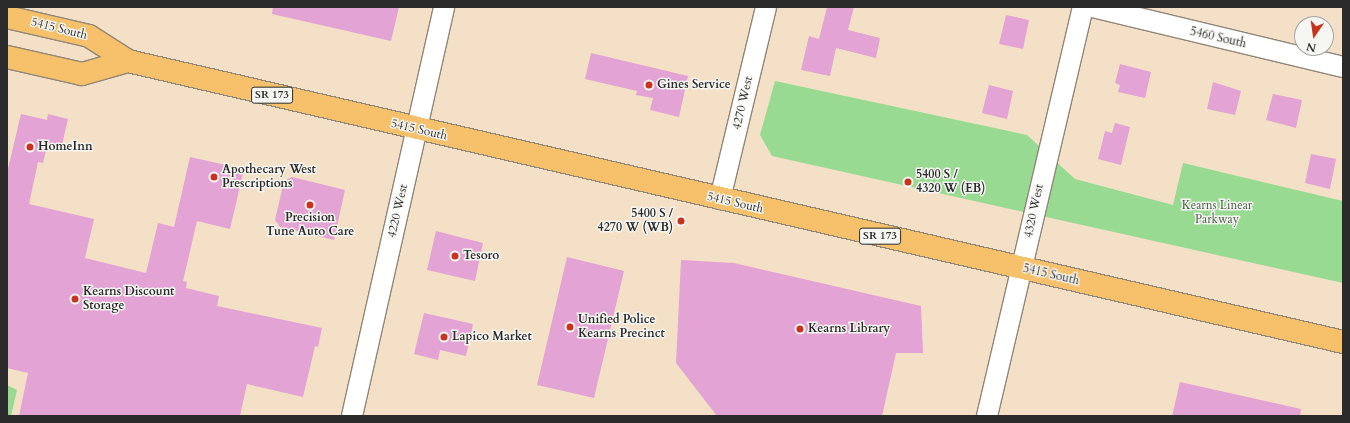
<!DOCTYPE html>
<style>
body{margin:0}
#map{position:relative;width:1350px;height:423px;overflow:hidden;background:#f4e0c6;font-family:Cardo,serif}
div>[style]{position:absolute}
.green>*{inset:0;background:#98da92}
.building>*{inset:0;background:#e3a3d4}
.roads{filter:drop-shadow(1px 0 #908678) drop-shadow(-1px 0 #908678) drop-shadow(0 1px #908678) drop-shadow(0 -1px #908678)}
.minor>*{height:20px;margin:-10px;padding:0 10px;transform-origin:10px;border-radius:10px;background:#fff}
.primary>*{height:22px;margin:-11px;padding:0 11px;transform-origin:11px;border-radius:11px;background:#f7c06b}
.dots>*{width:11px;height:11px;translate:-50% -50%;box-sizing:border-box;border:2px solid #f6f6f2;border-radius:50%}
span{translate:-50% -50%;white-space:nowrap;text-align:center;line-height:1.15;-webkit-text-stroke:3px #f6f6f2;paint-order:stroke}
.shield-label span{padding:1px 3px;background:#f6f6f2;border:1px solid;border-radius:3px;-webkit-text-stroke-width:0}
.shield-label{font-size:11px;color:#2b2b2b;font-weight:700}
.street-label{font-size:12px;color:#2b2b2b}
.poi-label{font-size:12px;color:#2b2b2b;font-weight:700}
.left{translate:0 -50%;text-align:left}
.right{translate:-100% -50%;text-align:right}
.park-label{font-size:12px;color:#465745}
.frame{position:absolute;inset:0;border:8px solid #2b2b2b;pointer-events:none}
.north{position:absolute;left:1294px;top:16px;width:40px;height:40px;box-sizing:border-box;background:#f6f6f2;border:1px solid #a5a5a2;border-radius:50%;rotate:193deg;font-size:11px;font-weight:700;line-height:16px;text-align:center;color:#2b2b2b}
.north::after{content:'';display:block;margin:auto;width:14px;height:18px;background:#c8321e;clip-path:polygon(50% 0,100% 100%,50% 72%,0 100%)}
</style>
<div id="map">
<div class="green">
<div style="clip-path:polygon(775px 81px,1027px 135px,1075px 179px,1173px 205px,1183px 163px,1343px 201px,1343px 283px,772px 156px,760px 135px)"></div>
<div style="clip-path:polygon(7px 385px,17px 390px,11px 416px,7px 416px)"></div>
</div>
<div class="building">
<div style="clip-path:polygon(273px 7px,399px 7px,391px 41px,272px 14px)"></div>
<div style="clip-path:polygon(827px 7px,854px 7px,848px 30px,880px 38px,876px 58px,836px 48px,830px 76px,801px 70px,809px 36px,819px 39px)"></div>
<div style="clip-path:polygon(1006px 15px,1029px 20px,1023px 49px,999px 44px)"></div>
<div style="clip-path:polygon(591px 53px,688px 76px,679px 117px,650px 110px,653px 98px,636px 95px,637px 91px,585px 79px)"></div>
<div style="clip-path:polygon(1120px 64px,1151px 72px,1145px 98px,1118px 92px,1120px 85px,1115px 83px)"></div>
<div style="clip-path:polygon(1213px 82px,1241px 91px,1235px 115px,1207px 109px)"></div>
<div style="clip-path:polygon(989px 85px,1013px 91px,1007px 119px,982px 113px)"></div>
<div style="clip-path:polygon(1273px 94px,1302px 100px,1296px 128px,1266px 120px)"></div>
<div style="clip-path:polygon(21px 114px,47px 120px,48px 114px,68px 119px,61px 149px,47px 146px,43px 163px,38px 162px,29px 204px,94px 219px,85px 258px,146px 273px,158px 223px,174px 227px,190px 157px,244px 169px,230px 229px,197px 221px,183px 281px,187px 282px,186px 288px,219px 296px,217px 306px,322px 328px,318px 347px,315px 346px,303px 397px,247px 384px,240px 416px,19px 416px,28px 373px,7px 368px,7px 173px)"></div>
<div style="clip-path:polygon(1115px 123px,1130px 127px,1121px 165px,1098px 159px,1105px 131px,1112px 133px)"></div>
<div style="clip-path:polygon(1311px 154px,1336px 159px,1330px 189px,1305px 183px)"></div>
<div style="clip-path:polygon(292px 177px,345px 190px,334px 240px,280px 227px,275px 220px,284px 181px)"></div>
<div style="clip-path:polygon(436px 231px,483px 243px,475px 281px,427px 270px)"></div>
<div style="clip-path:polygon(567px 257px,624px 271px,594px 398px,537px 385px)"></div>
<div style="clip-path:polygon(681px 260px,734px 263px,921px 306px,923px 353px,896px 353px,882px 416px,717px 416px,676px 363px)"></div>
<div style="clip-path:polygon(424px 313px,473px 324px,466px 356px,440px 350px,438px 360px,414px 354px)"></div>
<div style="clip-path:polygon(1180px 382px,1301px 409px,1300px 416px,1172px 416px)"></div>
</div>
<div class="roads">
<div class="minor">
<div style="left:1093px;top:7px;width:257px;rotate:13.5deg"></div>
<div style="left:720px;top:199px;width:197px;rotate:-76.5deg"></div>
<div style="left:352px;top:416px;width:419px;rotate:-77.3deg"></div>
<div style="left:987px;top:416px;width:420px;rotate:-76.8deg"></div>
</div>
<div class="primary">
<div style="left:7px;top:17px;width:84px;rotate:13deg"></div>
<div style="left:89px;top:36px;width:46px;rotate:32.7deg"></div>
<div style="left:128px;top:61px;width:1247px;rotate:13.02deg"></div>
<div style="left:7px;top:57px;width:77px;rotate:12.8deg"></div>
<div style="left:82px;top:74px;width:48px;rotate:-15.8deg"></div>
</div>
</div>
<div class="dots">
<div style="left:649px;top:85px;background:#c8321e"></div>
<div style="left:30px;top:147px;background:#c8321e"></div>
<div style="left:214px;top:177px;background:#c8321e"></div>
<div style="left:908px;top:182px;background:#c8321e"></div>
<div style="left:310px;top:205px;background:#c8321e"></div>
<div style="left:681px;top:221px;background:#c8321e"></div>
<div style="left:455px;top:256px;background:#c8321e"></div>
<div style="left:75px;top:299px;background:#c8321e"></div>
<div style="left:570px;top:327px;background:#c8321e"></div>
<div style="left:800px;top:329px;background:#c8321e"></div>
<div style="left:444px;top:337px;background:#c8321e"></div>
</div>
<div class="shield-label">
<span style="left:272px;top:95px">SR 173</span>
<span style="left:880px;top:236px">SR 173</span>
</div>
<div class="street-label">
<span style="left:59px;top:29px;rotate:14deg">5415 South</span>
<span style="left:1218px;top:38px;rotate:13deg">5460 South</span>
<span style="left:743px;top:103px;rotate:-77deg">4270 West</span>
<span style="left:419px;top:130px;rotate:13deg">5415 South</span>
<span style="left:735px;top:203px;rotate:13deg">5415 South</span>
<span style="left:398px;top:211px;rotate:-77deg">4220 West</span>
<span style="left:1034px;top:211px;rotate:-78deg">4320 West</span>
<span style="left:1051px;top:275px;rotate:13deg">5415 South</span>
</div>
<div class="poi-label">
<span class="left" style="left:657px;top:85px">Gines Service</span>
<span class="left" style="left:38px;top:147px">HomeInn</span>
<span class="left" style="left:222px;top:177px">Apothecary West<br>Prescriptions</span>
<span class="left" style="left:916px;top:182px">5400 S /<br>4320 W (EB)</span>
<span class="right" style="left:673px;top:221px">5400 S /<br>4270 W (WB)</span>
<span style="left:310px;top:225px">Precision<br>Tune Auto Care</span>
<span class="left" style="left:463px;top:256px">Tesoro</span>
<span class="left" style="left:83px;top:299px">Kearns Discount<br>Storage</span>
<span class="left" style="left:578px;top:327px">Unified Police<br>Kearns Precinct</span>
<span class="left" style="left:808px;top:329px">Kearns Library</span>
<span class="left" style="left:452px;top:337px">Lapico Market</span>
</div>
<div class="park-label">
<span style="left:1217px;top:213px">Kearns Linear<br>Parkway</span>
</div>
<div class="frame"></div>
<div class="north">N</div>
</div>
